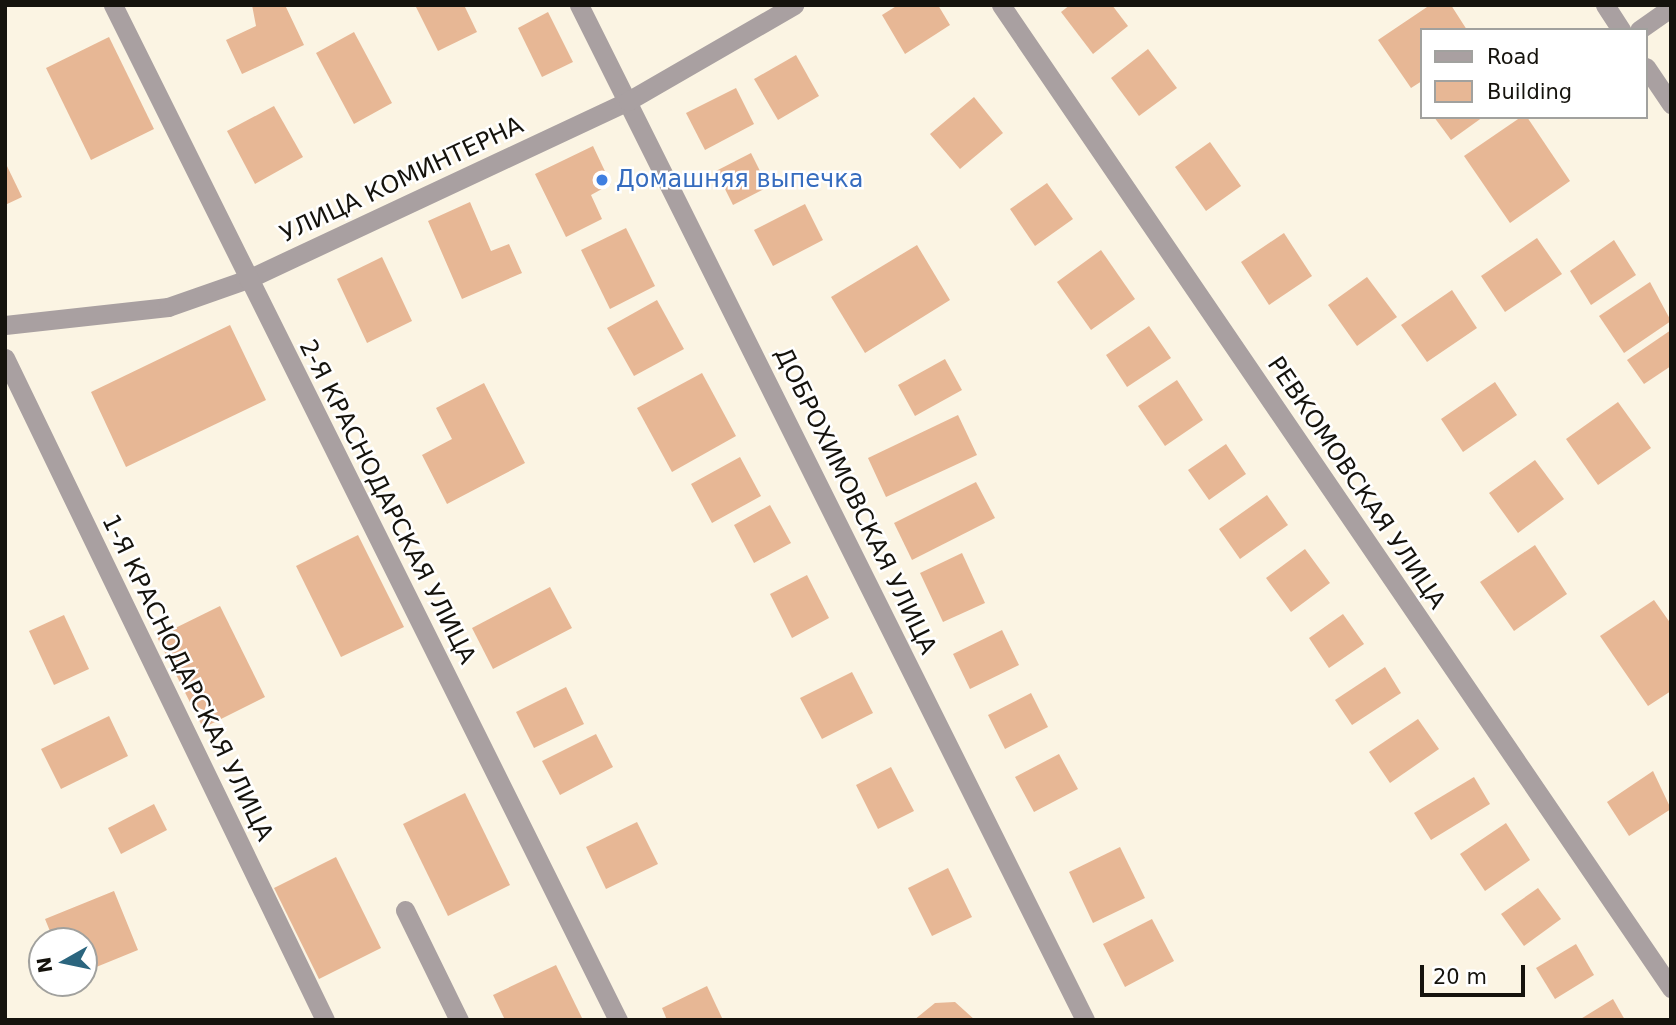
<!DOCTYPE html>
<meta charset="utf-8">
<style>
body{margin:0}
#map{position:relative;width:1676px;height:1025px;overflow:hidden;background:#fbf4e3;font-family:"DejaVu Sans",sans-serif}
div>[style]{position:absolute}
.building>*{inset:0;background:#e7b795}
.service>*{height:19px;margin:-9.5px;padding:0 9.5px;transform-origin:9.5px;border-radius:9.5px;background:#a9a0a1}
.minor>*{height:19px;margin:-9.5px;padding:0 9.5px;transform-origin:9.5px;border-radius:9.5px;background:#a9a0a1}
.tertiary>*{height:19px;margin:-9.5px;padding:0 9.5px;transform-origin:9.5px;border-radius:9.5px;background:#a9a0a1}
.dots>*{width:19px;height:19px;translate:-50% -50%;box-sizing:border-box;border:4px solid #fff;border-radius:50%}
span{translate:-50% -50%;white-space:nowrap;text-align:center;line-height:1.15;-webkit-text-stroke:5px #fff;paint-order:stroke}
.street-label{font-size:24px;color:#15130d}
.shop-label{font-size:24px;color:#366cbe}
.left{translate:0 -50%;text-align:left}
.frame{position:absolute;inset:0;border:7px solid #15130d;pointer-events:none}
.legend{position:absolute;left:1420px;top:28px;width:228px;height:91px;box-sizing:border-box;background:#fff;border:2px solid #a1a19e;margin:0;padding:9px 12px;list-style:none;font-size:21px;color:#15130d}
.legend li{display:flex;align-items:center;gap:14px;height:35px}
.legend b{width:35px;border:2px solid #a1a19e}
.north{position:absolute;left:28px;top:927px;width:70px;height:70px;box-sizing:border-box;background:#fff;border:2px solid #a1a19e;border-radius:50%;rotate:261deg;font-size:19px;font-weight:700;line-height:28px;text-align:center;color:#15130d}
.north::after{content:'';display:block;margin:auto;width:24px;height:32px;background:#2b657e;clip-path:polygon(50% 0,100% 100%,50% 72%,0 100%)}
.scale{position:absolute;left:1420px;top:965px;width:105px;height:32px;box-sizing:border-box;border:4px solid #15130d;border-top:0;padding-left:9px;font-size:21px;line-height:24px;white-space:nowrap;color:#15130d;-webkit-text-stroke:5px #fff;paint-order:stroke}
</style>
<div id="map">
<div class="building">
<div style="clip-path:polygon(252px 5px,285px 5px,304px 45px,242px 74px,226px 40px,256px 26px)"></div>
<div style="clip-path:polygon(415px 5px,464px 5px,477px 32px,438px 51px)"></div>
<div style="clip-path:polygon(898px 5px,938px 5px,950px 25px,905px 54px,882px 15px)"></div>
<div style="clip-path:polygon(1070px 5px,1112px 5px,1128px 26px,1093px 54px,1061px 12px)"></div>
<div style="clip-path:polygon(1430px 5px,1451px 5px,1467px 30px,1422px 30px,1422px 81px,1411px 88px,1378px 40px)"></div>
<div style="clip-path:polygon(548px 12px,573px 62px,542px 77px,518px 28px)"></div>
<div style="clip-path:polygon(354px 32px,392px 103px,354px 124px,316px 53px)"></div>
<div style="clip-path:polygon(109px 37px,154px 129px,91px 160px,46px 68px)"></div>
<div style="clip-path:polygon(1148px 49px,1177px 88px,1139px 116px,1111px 78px)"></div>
<div style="clip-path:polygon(796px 55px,819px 96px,778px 120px,754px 79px)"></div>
<div style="clip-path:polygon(736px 88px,754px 124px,705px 150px,686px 113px)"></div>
<div style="clip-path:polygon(974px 97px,1003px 133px,960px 169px,930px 134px)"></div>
<div style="clip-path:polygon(274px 106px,303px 157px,255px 184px,227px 131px)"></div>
<div style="clip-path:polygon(1434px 117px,1483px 117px,1451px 140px)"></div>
<div style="clip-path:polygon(1521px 117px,1527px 117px,1570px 181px,1510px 223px,1464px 156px)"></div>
<div style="clip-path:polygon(1210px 142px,1241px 186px,1206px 211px,1175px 167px)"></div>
<div style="clip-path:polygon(593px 146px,611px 184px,591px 195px,602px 219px,566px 237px,535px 174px)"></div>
<div style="clip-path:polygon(751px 153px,768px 187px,733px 205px,716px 171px)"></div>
<div style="clip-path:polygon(5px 162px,22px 197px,5px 205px)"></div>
<div style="clip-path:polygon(1047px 183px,1073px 219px,1035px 246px,1010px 209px)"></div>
<div style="clip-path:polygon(470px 202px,491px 251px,509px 244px,522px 273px,462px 299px,428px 221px)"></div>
<div style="clip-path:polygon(805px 204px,823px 240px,773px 266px,754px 230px)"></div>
<div style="clip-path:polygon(626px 228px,655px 286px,610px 309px,581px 250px)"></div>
<div style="clip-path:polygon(1284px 233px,1312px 276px,1269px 305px,1241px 262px)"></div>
<div style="clip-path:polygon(1537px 238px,1562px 274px,1505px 312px,1481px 276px)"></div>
<div style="clip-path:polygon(1614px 240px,1636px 275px,1591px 305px,1570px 271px)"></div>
<div style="clip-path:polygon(917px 245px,950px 300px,865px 353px,831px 297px)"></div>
<div style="clip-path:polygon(1101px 250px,1135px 299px,1091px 330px,1057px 282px)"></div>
<div style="clip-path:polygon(382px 257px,412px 321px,367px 343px,337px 279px)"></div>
<div style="clip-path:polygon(1367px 277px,1397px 317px,1357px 346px,1328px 305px)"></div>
<div style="clip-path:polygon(1650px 282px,1671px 321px,1624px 353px,1599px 316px)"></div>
<div style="clip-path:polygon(1452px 290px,1477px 328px,1427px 362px,1401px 325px)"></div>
<div style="clip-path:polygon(657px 300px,684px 349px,634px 376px,607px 328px)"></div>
<div style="clip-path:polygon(230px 325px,266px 400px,126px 467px,91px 392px)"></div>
<div style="clip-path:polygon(1149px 326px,1171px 358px,1127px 387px,1106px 355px)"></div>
<div style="clip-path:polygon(1671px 330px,1671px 366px,1644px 384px,1627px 360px)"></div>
<div style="clip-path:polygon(945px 359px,962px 390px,915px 416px,898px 385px)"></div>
<div style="clip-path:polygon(702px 373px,736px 436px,672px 472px,637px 408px)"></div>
<div style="clip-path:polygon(1177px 380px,1203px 420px,1165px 446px,1138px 406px)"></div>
<div style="clip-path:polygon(1495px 382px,1517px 415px,1463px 452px,1441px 419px)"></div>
<div style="clip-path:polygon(484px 383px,525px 463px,447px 504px,422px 455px,452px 439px,436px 408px)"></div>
<div style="clip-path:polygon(1618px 402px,1651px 448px,1598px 485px,1566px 439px)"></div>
<div style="clip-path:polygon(958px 415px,977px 455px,886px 497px,868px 458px)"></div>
<div style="clip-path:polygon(1226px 444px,1246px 474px,1209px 500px,1188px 470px)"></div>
<div style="clip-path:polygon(740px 457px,761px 496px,712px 523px,691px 484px)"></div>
<div style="clip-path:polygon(1535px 460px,1564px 499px,1518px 533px,1489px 493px)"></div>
<div style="clip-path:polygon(976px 482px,995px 518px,912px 560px,894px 523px)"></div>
<div style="clip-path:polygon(1267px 495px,1288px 525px,1240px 559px,1219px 529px)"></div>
<div style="clip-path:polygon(770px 505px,791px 543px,754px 563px,734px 525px)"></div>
<div style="clip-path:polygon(358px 535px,404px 627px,341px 657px,296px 566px)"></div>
<div style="clip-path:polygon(1535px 545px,1567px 594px,1514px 631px,1480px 582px)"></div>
<div style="clip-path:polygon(1305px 549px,1330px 583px,1291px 612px,1266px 578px)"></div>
<div style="clip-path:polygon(962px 553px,985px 603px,943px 622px,920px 573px)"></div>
<div style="clip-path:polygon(807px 575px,829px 618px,792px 638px,770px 594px)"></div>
<div style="clip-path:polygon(550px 587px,572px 628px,493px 669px,472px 628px)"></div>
<div style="clip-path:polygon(1654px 600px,1671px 624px,1671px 691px,1648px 706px,1600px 636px)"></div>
<div style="clip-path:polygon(220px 606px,265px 697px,203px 728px,157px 637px)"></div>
<div style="clip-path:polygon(1343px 614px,1364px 644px,1329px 668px,1309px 638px)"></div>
<div style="clip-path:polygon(64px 615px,89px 669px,54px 685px,29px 631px)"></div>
<div style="clip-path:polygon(1002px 630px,1019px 665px,970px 689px,953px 654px)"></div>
<div style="clip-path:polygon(1385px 667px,1401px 693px,1352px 725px,1335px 700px)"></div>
<div style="clip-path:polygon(852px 672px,873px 713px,822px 739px,800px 698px)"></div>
<div style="clip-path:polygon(566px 687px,584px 724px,534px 748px,516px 712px)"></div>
<div style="clip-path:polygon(1031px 693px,1048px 727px,1005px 749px,988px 715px)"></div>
<div style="clip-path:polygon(109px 716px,128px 756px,61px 789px,41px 749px)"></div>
<div style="clip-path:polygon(1418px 719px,1439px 749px,1390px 783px,1369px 752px)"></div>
<div style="clip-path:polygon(596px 734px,613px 767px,560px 795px,542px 761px)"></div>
<div style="clip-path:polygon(1059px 754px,1078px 789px,1034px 812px,1015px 777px)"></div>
<div style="clip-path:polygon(891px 767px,914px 811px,878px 829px,856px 785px)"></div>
<div style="clip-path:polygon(1653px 771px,1671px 809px,1629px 836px,1607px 802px)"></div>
<div style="clip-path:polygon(1474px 777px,1490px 804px,1431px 840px,1414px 813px)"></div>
<div style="clip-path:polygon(465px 793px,510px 885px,448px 916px,403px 824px)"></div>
<div style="clip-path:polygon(154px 804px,167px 830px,121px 854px,108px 828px)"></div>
<div style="clip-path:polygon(637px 822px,658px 864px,606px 889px,586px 847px)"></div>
<div style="clip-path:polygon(1506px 823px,1530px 860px,1485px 891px,1460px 854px)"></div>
<div style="clip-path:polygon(1120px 847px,1145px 898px,1093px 923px,1069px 872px)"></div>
<div style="clip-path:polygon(336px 857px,381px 948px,319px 979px,274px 888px)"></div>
<div style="clip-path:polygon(948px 868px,972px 917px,932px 936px,908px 888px)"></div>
<div style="clip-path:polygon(1538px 888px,1561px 919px,1524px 946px,1501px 914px)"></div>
<div style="clip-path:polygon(114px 891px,138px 950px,84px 972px,84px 941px,54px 941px,45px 919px)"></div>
<div style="clip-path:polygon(1152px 919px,1174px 961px,1125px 987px,1103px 944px)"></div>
<div style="clip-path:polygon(1576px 944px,1594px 975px,1555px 999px,1536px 968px)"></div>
<div style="clip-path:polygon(556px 965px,583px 1020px,505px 1020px,493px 995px)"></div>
<div style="clip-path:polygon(707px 986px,723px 1020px,667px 1020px,662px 1008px)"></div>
<div style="clip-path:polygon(1613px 999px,1625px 1020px,1579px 1020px)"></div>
<div style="clip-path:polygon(955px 1002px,975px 1020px,914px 1020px,935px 1003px)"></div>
</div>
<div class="service">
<div style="left:1639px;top:30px;width:39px;rotate:-35deg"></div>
<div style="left:405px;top:910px;width:123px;rotate:63.9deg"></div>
</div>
<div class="minor">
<div style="left:579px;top:5px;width:1134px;rotate:63.5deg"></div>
<div style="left:1001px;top:5px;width:1190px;rotate:55.72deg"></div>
<div style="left:1605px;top:5px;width:30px;rotate:57deg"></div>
<div style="left:1646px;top:67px;width:45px;rotate:56deg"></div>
<div style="left:5px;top:325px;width:164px;rotate:-6.3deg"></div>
<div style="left:168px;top:307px;width:85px;rotate:-19.3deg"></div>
<div style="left:248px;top:279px;width:420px;rotate:-25.1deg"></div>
<div style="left:628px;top:101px;width:192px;rotate:-30deg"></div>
<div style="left:5px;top:358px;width:735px;rotate:64.2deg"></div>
</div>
<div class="tertiary">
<div style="left:113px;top:5px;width:1134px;rotate:63.55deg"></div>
</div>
<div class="dots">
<div style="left:602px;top:180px;background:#3f7fe0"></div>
</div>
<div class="street-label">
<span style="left:402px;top:180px;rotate:-25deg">УЛИЦА КОМИНТЕРНА</span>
<span style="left:1356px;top:483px;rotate:56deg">РЕВКОМОВСКАЯ УЛИЦА</span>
<span style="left:855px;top:501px;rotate:64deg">ДОБРОХИМОВСКАЯ УЛИЦА</span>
<span style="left:387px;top:502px;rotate:63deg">2-Я КРАСНОДАРСКАЯ УЛИЦА</span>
<span style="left:187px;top:678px;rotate:64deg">1-Я КРАСНОДАРСКАЯ УЛИЦА</span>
</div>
<div class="shop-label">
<span class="left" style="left:616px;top:180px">Домашняя выпечка</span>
</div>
<div class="frame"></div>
<ul class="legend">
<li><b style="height:9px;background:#a9a0a1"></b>Road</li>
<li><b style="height:19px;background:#e7b795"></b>Building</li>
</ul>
<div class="north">N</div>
<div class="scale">20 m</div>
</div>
